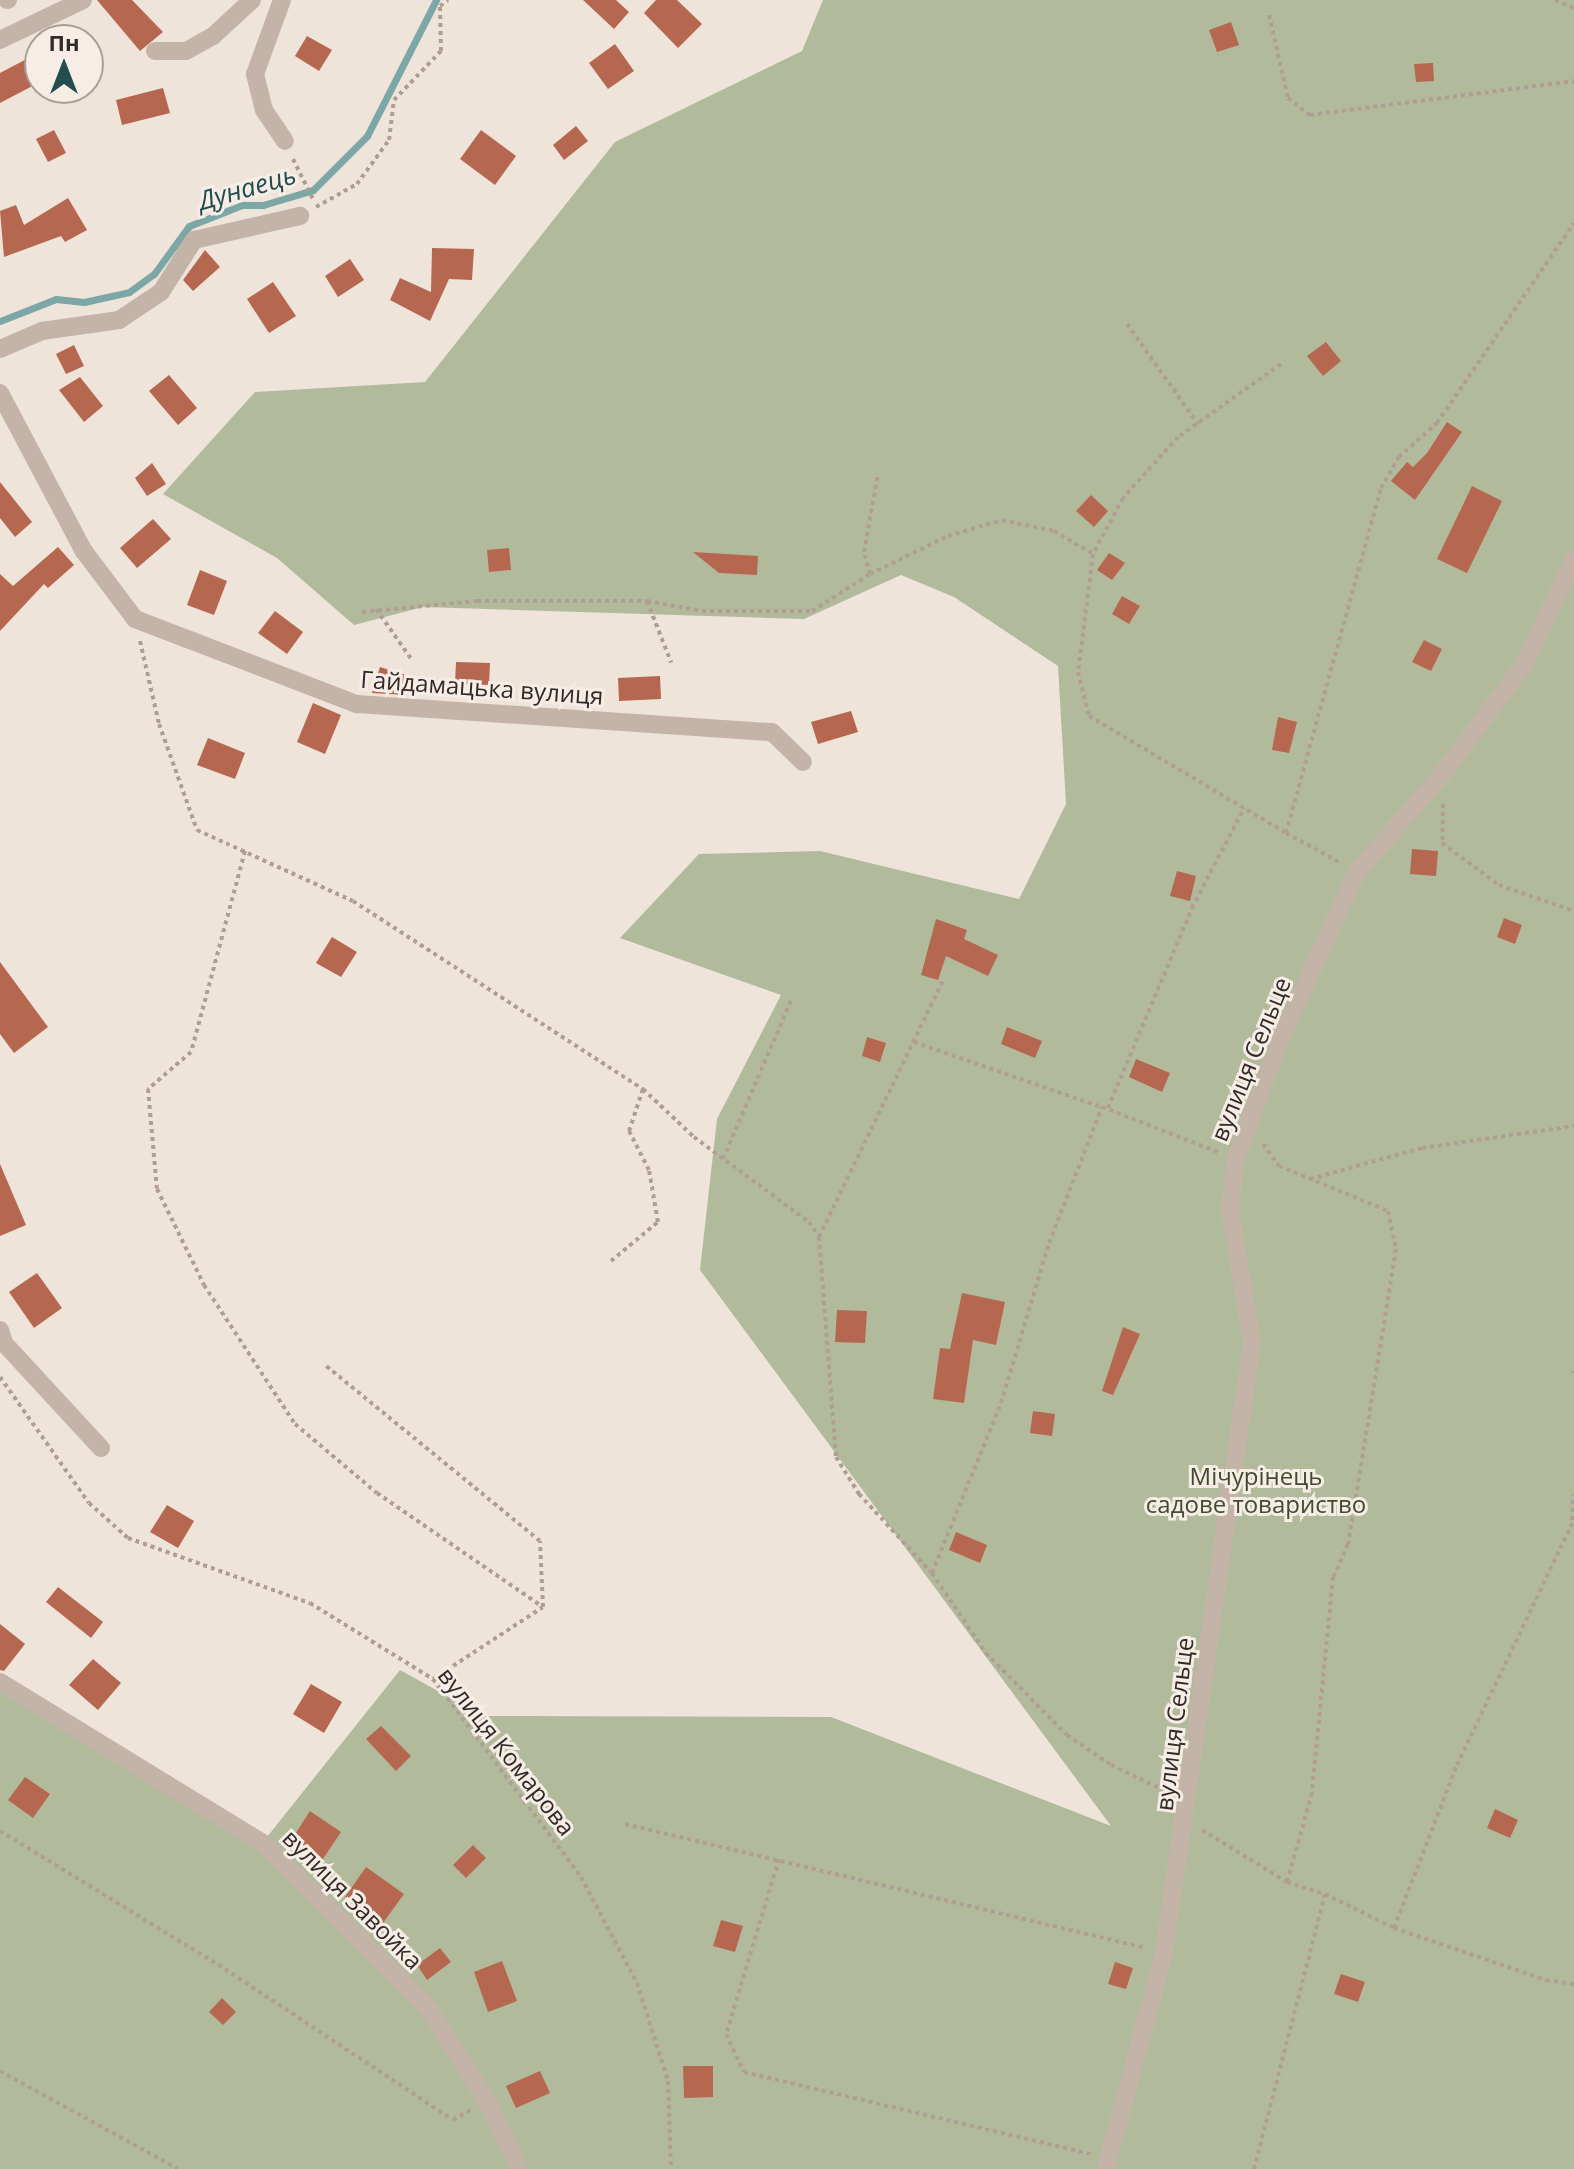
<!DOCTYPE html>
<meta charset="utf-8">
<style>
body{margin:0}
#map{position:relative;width:1574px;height:2169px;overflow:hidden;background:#eee4da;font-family:"Open Sans",sans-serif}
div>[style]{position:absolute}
.green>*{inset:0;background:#b1bb9c}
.stream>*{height:7px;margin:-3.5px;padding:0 3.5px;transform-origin:3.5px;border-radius:3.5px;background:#7da6a7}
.building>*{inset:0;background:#b66750}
.path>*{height:4px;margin-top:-2px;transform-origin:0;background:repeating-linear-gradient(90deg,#b09e92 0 4px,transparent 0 8px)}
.street>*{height:18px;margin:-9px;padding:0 9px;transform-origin:9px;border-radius:9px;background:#c4b4a8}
span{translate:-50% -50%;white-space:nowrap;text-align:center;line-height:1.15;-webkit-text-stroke:6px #f6eee6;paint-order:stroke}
.street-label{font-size:24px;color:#322a27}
.park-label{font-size:24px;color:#424d2e}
.water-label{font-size:26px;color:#224c4e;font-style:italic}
.north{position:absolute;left:24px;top:24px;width:80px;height:80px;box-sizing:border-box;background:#f6eee6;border:2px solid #a8a09a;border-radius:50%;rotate:0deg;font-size:22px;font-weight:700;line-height:32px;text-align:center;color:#322a27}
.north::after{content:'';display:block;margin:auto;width:28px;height:36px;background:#224c4e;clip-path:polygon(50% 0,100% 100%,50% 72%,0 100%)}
</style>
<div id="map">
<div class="green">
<div style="clip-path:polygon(823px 0,1574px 0,1574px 2169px,0 2169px,0 1682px,263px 1842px,400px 1670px,483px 1716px,831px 1717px,1111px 1826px,700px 1270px,717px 1119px,781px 995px,620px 938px,699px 854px,820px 851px,1019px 899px,1066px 804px,1058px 666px,954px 597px,901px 575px,804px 619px,423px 607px,354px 625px,277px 558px,163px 494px,255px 392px,425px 382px,615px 142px,802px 51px)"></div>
</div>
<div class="stream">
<div style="left:0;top:321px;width:60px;rotate:-21.4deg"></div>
<div style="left:56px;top:299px;width:28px;rotate:6deg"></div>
<div style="left:84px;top:302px;width:46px;rotate:-12.5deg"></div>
<div style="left:129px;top:292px;width:31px;rotate:-36deg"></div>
<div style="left:154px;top:274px;width:59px;rotate:-53.9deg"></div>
<div style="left:189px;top:226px;width:57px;rotate:-21.6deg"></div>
<div style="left:242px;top:205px;width:21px"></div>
<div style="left:263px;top:205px;width:52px;rotate:-16.7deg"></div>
<div style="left:313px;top:190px;width:76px;rotate:-45deg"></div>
<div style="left:367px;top:136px;width:153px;rotate:-63.1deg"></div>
</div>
<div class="building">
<div style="clip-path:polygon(97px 0,132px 0,163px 32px,140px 51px)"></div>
<div style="clip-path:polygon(583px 0,616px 0,629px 12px,614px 29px)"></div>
<div style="clip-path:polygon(656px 0,677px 0,702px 24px,678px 48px,644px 13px)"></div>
<div style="clip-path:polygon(1231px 22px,1239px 45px,1217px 52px,1209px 30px)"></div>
<div style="clip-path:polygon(307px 36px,332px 50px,319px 71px,295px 56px)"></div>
<div style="clip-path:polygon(615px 44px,634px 71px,608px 89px,589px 63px)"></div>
<div style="clip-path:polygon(40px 52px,40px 82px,0 103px,0 73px)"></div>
<div style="clip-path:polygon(1433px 63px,1434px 81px,1416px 82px,1414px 64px)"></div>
<div style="clip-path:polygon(163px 88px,170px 113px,122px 125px,116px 100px)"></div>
<div style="clip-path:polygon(576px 126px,588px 141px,564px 160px,553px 145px)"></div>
<div style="clip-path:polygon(54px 130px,66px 153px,48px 162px,36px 139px)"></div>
<div style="clip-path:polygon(481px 130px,516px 156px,495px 185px,460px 159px)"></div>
<div style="clip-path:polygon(68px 198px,87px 230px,65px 242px,61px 236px,4px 257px,0 211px,16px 205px,24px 225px)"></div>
<div style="clip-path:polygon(432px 248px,474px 249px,472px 280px,449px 279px,430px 321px,390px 300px,400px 278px,431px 292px)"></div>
<div style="clip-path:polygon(205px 250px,220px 267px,193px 291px,183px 280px)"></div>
<div style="clip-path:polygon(350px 259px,364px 280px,338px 297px,325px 276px)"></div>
<div style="clip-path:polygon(273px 282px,296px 316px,269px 333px,247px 299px)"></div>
<div style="clip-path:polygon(1326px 342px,1341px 361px,1323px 376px,1307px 356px)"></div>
<div style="clip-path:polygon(74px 345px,84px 366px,66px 374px,56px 354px)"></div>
<div style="clip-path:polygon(169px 375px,197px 408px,178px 425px,149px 391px)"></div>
<div style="clip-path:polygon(80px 377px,103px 406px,84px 422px,59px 390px)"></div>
<div style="clip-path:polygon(1447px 422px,1462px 432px,1415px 500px,1391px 481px,1407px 462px,1413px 467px,1427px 453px)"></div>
<div style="clip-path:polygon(152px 463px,166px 484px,147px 496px,135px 478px)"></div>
<div style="clip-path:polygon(0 482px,32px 522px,15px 537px,0 518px)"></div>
<div style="clip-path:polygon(1472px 486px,1502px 501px,1467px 573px,1437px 559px)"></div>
<div style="clip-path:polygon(1091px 495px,1108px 511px,1094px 527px,1076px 511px)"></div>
<div style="clip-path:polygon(153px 519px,171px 539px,137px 568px,120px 548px)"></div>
<div style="clip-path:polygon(58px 547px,74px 565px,48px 588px,44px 584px,0 631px,0 574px,13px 586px)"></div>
<div style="clip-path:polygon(509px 548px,511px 570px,489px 572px,487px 550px)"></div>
<div style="clip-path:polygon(693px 552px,758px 556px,757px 575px,719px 573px)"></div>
<div style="clip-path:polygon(1109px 553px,1125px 563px,1112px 580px,1097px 570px)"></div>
<div style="clip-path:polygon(200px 570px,227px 581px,214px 615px,187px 605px)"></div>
<div style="clip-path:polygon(1122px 596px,1140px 606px,1129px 624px,1112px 614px)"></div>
<div style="clip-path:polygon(275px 611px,303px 632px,287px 654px,258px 633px)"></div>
<div style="clip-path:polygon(1424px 640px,1442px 649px,1431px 671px,1412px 662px)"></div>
<div style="clip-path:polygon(456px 662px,490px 663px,489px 685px,455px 684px)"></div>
<div style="clip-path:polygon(380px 667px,412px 677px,406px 695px,372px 693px)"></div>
<div style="clip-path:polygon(660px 676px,661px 699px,619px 701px,618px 678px)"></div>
<div style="clip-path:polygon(313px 703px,341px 715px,325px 754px,297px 742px)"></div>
<div style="clip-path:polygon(851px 711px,858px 732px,818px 744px,811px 722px)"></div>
<div style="clip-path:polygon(1278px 717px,1297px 722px,1289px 753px,1272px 750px)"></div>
<div style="clip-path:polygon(208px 738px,245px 753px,235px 779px,197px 765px)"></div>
<div style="clip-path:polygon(1412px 849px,1438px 851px,1436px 876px,1410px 874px)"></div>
<div style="clip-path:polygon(1177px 871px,1196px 876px,1190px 901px,1170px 896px)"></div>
<div style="clip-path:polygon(1504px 918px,1522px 925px,1515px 944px,1497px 937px)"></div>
<div style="clip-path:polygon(936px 919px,967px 930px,964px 939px,998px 955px,988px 976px,946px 956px,938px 980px,921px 975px)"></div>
<div style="clip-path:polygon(332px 937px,357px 952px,341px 977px,316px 963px)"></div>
<div style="clip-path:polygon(0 962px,48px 1027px,14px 1053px,0 1034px)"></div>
<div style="clip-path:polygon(1007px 1027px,1042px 1041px,1035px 1058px,1001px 1044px)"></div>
<div style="clip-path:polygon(867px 1037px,886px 1043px,880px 1062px,862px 1056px)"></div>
<div style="clip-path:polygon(1136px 1059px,1170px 1073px,1162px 1092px,1129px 1077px)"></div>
<div style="clip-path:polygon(0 1164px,26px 1225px,0 1236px)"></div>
<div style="clip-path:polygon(37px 1273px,62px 1308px,34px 1328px,9px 1292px)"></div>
<div style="clip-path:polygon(962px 1293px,1005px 1302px,996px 1345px,973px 1340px,964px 1403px,933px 1399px,940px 1348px,950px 1349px)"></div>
<div style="clip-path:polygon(837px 1310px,867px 1311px,865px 1343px,835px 1342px)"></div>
<div style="clip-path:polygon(1123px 1327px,1140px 1334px,1113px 1395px,1102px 1391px)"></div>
<div style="clip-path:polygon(1033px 1411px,1055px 1414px,1052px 1436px,1030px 1433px)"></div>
<div style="clip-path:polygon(167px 1505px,194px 1521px,178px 1548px,150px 1532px)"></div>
<div style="clip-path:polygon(956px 1532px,987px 1545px,980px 1563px,949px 1550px)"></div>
<div style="clip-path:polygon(58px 1587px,103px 1622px,91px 1638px,46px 1602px)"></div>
<div style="clip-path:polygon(0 1624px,25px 1644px,4px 1671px,0 1670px)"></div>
<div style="clip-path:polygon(93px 1659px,121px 1683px,98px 1710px,69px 1685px)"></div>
<div style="clip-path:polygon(311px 1684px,342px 1702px,324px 1733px,293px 1714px)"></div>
<div style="clip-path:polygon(381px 1726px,411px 1756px,396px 1771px,366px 1739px)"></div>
<div style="clip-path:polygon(25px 1777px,50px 1794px,33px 1818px,8px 1800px)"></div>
<div style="clip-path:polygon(1495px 1809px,1518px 1820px,1510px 1838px,1487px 1828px)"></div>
<div style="clip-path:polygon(310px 1811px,341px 1832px,321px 1862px,290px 1842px)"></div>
<div style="clip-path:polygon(473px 1845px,486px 1858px,466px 1878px,453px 1865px)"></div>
<div style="clip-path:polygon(366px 1867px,404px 1894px,383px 1923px,345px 1897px)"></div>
<div style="clip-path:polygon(721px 1920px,743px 1926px,735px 1952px,713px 1946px)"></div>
<div style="clip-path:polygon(440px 1948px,451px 1962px,427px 1980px,417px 1965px)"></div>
<div style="clip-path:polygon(502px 1961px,517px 2001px,488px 2012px,474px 1972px)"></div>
<div style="clip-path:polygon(1115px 1962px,1133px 1968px,1126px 1989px,1108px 1984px)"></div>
<div style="clip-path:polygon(1341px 1974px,1365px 1982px,1358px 2002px,1334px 1994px)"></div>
<div style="clip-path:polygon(222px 1998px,236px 2012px,223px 2025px,209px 2012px)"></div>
<div style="clip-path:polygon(683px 2066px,713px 2066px,713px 2097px,684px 2098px)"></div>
<div style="clip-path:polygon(540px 2071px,550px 2093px,516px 2108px,506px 2086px)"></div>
</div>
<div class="path">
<div style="left:1555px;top:0;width:21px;rotate:23deg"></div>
<div style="left:1269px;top:15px;width:85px;rotate:77.1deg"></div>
<div style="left:1288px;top:98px;width:28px;rotate:38deg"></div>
<div style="left:1310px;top:115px;width:266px;rotate:-7.3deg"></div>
<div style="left:293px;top:159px;width:47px;rotate:63.4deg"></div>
<div style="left:316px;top:207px;width:47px;rotate:-29.3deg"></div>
<div style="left:357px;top:184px;width:54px;rotate:-54deg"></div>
<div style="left:389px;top:140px;width:40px;rotate:-82.9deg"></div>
<div style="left:394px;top:100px;width:68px;rotate:-46.2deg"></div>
<div style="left:441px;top:51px;width:45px;rotate:-91.3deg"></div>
<div style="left:440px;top:6px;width:10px;rotate:-37deg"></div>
<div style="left:1127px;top:324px;width:123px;rotate:54.6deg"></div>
<div style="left:1281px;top:364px;width:126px;rotate:144.7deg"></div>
<div style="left:1178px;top:437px;width:82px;rotate:132deg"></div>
<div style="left:1123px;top:498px;width:64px;rotate:118.2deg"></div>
<div style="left:1093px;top:554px;width:119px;rotate:97.2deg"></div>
<div style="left:1078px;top:672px;width:45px;rotate:76deg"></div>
<div style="left:1089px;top:716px;width:229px;rotate:30.7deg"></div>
<div style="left:1286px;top:833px;width:358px;rotate:-74.6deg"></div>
<div style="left:1381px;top:488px;width:36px;rotate:-60deg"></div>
<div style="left:1399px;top:457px;width:51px;rotate:-41.8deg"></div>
<div style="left:1437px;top:423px;width:242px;rotate:-55.6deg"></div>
<div style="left:870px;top:574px;width:23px;rotate:-105deg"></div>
<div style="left:864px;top:552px;width:79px;rotate:-79.8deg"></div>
<div style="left:647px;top:601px;width:66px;rotate:68.5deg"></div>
<div style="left:376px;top:609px;width:62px;rotate:54.8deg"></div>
<div style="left:362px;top:612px;width:116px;rotate:-5.5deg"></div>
<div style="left:477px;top:601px;width:170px"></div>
<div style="left:647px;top:601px;width:56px;rotate:10.3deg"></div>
<div style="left:702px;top:611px;width:110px"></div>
<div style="left:812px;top:611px;width:69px;rotate:-32.5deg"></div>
<div style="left:870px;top:574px;width:87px;rotate:-26deg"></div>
<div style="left:948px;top:536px;width:56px;rotate:-16.5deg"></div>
<div style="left:1002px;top:520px;width:53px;rotate:11.9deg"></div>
<div style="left:1054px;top:531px;width:45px;rotate:30.5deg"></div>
<div style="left:140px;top:641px;width:85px;rotate:77.1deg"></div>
<div style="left:159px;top:724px;width:113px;rotate:70.3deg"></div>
<div style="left:197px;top:830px;width:171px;rotate:24.5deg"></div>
<div style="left:353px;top:901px;width:346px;rotate:33deg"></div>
<div style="left:643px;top:1089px;width:70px;rotate:43.3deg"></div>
<div style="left:694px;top:1137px;width:143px;rotate:36.5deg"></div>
<div style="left:809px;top:1222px;width:18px;rotate:56deg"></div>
<div style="left:819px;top:1237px;width:221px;rotate:85.6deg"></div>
<div style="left:836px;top:1457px;width:44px;rotate:58.1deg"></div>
<div style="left:859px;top:1494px;width:108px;rotate:47.3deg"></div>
<div style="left:932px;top:1573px;width:97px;rotate:56deg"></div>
<div style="left:986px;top:1653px;width:115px;rotate:45.4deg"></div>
<div style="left:1067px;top:1735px;width:53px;rotate:34.3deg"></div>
<div style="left:1111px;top:1765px;width:61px;rotate:25.3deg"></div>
<div style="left:1443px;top:804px;width:39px;rotate:91deg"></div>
<div style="left:1442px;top:843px;width:71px;rotate:36.4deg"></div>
<div style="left:1499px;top:885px;width:79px;rotate:19.1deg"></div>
<div style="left:1286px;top:833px;width:63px;rotate:28.6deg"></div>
<div style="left:245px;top:851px;width:208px;rotate:105deg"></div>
<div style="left:191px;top:1052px;width:57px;rotate:139.3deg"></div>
<div style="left:148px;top:1089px;width:100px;rotate:84.9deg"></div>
<div style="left:157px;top:1189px;width:107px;rotate:63.9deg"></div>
<div style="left:204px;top:1285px;width:166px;rotate:56.8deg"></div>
<div style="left:295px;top:1424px;width:107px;rotate:40.1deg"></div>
<div style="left:377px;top:1493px;width:201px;rotate:34.5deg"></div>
<div style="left:543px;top:1607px;width:66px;rotate:-92.6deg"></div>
<div style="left:540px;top:1541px;width:279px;rotate:-140.7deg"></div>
<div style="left:914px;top:1042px;width:199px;rotate:19.1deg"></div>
<div style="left:1108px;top:1108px;width:217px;rotate:-67.2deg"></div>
<div style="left:1192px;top:908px;width:113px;rotate:-62.5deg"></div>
<div style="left:1263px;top:1144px;width:27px;rotate:54deg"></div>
<div style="left:1279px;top:1166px;width:118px;rotate:22.4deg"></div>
<div style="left:1388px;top:1211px;width:39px;rotate:78deg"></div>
<div style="left:1396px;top:1249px;width:299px;rotate:99.2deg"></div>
<div style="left:1348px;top:1544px;width:36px;rotate:114deg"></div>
<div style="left:1333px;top:1577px;width:217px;rotate:95.6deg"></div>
<div style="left:1312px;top:1793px;width:92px;rotate:105.7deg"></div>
<div style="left:723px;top:1159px;width:173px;rotate:-66.8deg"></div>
<div style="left:1310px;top:1179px;width:116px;rotate:-15.5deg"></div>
<div style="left:1422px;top:1148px;width:154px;rotate:-8.2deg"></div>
<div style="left:819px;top:1237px;width:288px;rotate:-64.2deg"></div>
<div style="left:611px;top:1261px;width:61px;rotate:-39.7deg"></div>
<div style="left:658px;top:1222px;width:53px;rotate:-99.8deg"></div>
<div style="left:649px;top:1170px;width:44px;rotate:-117.1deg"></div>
<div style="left:629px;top:1131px;width:44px;rotate:-71.6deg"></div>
<div style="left:1573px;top:1371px;width:2px;rotate:63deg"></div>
<div style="left:0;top:1377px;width:154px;rotate:54.8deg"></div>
<div style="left:89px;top:1503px;width:52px;rotate:41.9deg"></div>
<div style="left:128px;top:1538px;width:193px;rotate:19.7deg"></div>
<div style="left:310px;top:1603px;width:145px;rotate:31.7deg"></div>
<div style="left:433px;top:1679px;width:247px;rotate:53.2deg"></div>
<div style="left:581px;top:1877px;width:120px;rotate:62.2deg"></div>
<div style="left:637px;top:1983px;width:103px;rotate:72.4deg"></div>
<div style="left:668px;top:2081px;width:88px;rotate:88deg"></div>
<div style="left:1572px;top:1520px;width:26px;rotate:-86deg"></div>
<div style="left:932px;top:1573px;width:183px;rotate:-67.9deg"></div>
<div style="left:1001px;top:1403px;width:167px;rotate:-73.3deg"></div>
<div style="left:1049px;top:1243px;width:146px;rotate:-68.7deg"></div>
<div style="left:1102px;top:1107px;width:124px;rotate:21.2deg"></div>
<div style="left:433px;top:1679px;width:131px;rotate:-33.2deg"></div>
<div style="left:625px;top:1824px;width:536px;rotate:13.39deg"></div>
<div style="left:1202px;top:1830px;width:100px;rotate:31.5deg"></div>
<div style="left:1287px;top:1882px;width:40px;rotate:18deg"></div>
<div style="left:1325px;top:1894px;width:77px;rotate:26.2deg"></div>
<div style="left:1394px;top:1928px;width:161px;rotate:18.9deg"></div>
<div style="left:1546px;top:1980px;width:28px;rotate:8deg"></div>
<div style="left:0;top:1831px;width:264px;rotate:31.5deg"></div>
<div style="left:225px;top:1969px;width:273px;rotate:33.5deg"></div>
<div style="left:453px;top:2120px;width:20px;rotate:-30deg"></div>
<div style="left:779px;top:1859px;width:183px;rotate:106.8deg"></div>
<div style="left:726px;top:2034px;width:42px;rotate:64.7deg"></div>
<div style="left:744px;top:2072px;width:356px;rotate:13.3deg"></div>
<div style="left:1394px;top:1928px;width:175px;rotate:-68.9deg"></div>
<div style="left:1457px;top:1765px;width:272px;rotate:-64.5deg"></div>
<div style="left:0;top:2071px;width:203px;rotate:28.8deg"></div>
<div style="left:1254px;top:2169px;width:284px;rotate:-75.5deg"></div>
</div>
<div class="street">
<div style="left:7px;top:0;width:1px"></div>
<div style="left:282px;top:0;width:79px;rotate:110deg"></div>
<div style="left:255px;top:74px;width:37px;rotate:76deg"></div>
<div style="left:264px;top:110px;width:37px;rotate:56deg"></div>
<div style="left:0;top:40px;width:92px;rotate:-25.7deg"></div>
<div style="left:155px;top:51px;width:31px"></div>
<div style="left:186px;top:51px;width:31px;rotate:-29deg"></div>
<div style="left:213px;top:36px;width:53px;rotate:-42.7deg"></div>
<div style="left:0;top:349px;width:46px;rotate:-23.2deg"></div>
<div style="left:42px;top:331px;width:78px;rotate:-8.1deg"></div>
<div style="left:119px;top:320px;width:50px;rotate:-33.7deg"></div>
<div style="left:161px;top:292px;width:62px;rotate:-57.6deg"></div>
<div style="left:194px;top:240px;width:109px;rotate:-12.8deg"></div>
<div style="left:0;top:393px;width:178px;rotate:62.1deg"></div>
<div style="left:83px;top:550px;width:86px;rotate:53deg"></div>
<div style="left:135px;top:619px;width:238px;rotate:21deg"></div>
<div style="left:357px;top:704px;width:416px;rotate:3.9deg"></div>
<div style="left:772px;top:732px;width:43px;rotate:44.1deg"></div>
<div style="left:0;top:1330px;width:14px;rotate:73deg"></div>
<div style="left:4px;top:1343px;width:143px;rotate:47.3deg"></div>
<div style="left:0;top:1682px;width:308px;rotate:31.5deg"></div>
<div style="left:263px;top:1843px;width:235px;rotate:45deg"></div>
<div style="left:429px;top:2009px;width:109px;rotate:57.8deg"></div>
<div style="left:487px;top:2101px;width:75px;rotate:64.8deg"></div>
<div style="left:1106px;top:2169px;width:225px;rotate:-75deg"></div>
<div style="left:1164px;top:1952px;width:615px;rotate:-81.78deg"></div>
<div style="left:1252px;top:1343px;width:137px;rotate:-99.3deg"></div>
<div style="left:1230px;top:1208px;width:50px;rotate:-83.2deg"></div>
<div style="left:1236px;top:1158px;width:128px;rotate:-69.4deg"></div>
<div style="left:1281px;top:1038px;width:183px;rotate:-65.4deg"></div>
<div style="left:1357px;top:872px;width:131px;rotate:-49deg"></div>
<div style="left:1443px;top:773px;width:134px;rotate:-53.2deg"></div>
<div style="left:1523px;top:666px;width:118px;rotate:-64.3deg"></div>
</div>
<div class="street-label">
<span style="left:482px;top:687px;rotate:4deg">Гайдамацька вулиця</span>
<span style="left:1250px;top:1059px;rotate:-68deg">вулиця Сельце</span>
<span style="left:1174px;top:1724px;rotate:-83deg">вулиця Сельце</span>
<span style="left:507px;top:1751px;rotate:52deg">вулиця Комарова</span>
<span style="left:353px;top:1899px;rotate:45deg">вулиця Завойка</span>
</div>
<div class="park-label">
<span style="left:1256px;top:1490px">Мічурінець<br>садове товариство</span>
</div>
<div class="water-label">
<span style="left:247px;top:188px;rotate:-16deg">Дунаець</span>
</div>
<div class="north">Пн</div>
</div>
